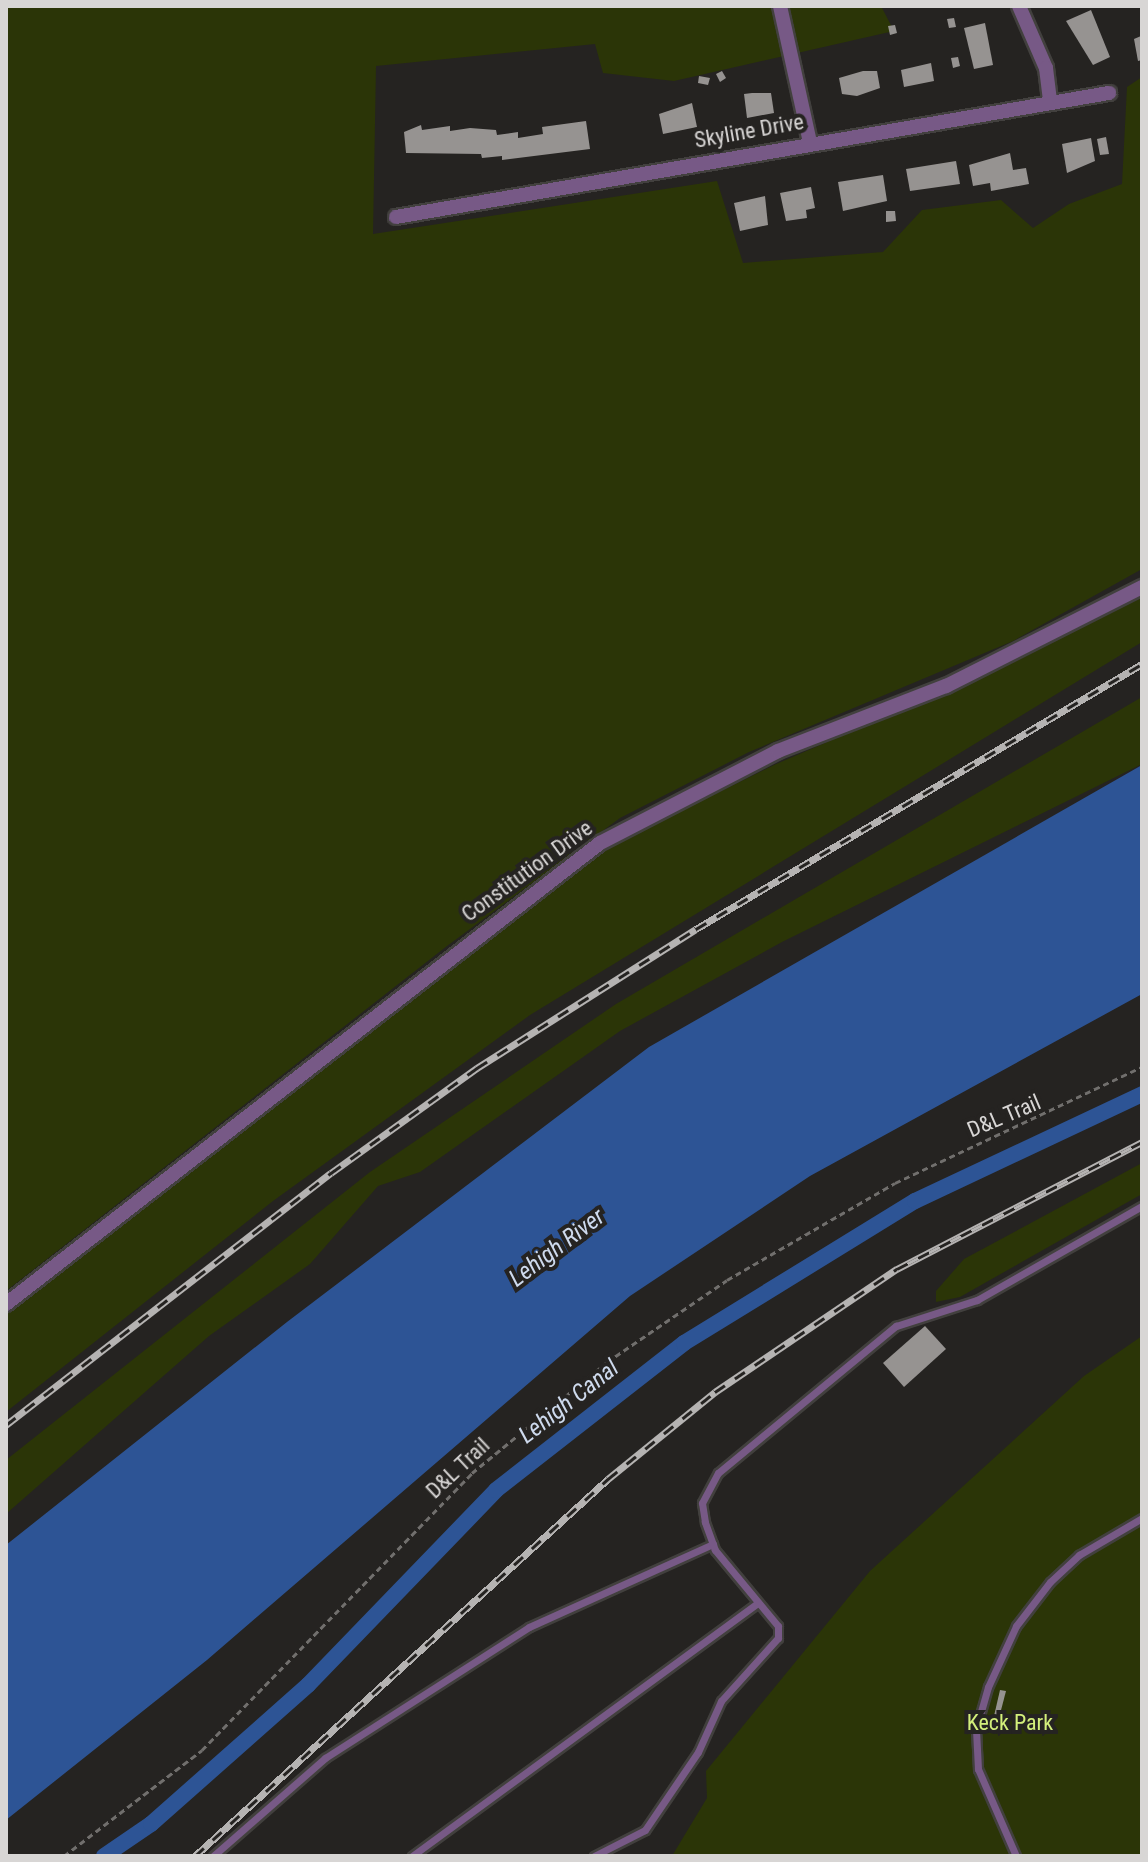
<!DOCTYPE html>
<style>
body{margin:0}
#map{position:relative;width:1148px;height:1862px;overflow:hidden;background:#252321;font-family:"Roboto Condensed",sans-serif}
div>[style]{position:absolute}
.green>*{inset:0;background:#2b3507}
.water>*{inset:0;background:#2d5495}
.canal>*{height:16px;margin:-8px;padding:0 8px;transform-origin:8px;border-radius:8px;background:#2d5495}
.building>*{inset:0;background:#969391}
.path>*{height:3px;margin-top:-1.5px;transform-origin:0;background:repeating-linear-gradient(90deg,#716f6d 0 6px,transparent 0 10px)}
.roads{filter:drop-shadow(2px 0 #42403e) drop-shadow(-2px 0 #42403e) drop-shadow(0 2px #42403e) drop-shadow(0 -2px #42403e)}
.lane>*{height:7px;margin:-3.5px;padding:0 3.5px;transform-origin:3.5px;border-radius:3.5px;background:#775986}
.street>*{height:14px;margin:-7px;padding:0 7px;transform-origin:7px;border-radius:7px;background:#775986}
.rail>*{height:7px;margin-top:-3.5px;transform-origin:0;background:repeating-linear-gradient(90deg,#252321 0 12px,#b5b3b2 0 24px);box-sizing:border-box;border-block:2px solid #b5b3b2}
span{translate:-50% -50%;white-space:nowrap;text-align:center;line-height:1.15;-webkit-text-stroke:8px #252321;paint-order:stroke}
.street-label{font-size:22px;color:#d8d6d5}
.park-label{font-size:22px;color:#d3ef7b}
.water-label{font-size:24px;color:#cedaed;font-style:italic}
.frame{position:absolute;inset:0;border:8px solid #d8d6d5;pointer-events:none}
</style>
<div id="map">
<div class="green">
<div style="clip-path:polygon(6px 6px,881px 6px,894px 31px,674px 81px,603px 73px,595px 44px,376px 66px,373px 234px,717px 181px,743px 263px,883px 252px,922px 210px,1001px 200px,1033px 228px,1069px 204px,1122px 184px,1127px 87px,1142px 77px,1142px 569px,1013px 641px,749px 752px,620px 818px,447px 946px,6px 1291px)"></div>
<div style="clip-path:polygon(1142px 595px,1142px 642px,530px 1015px,273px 1201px,6px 1412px,6px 1311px,603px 849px,774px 765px,1024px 657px)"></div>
<div style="clip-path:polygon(1142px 697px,1142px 764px,782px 942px,620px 1031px,420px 1172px,378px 1186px,310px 1264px,209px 1336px,6px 1514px,6px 1460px,370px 1172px,616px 1004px)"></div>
<div style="clip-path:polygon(1142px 1163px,1142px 1194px,960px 1297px,936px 1302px,936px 1291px,964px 1259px)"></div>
<div style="clip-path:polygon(1142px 1336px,1142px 1856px,672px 1856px,707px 1798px,706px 1771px,870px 1571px,1084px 1376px)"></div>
</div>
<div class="water">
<div style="clip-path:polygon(1142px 765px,1142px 994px,810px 1176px,630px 1296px,207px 1660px,6px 1820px,6px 1545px,287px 1322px,649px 1047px)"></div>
</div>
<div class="canal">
<div style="left:104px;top:1856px;width:57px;rotate:-34.2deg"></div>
<div style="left:151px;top:1824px;width:210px;rotate:-41.5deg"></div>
<div style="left:308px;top:1685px;width:271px;rotate:-46deg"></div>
<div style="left:496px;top:1490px;width:239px;rotate:-38deg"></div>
<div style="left:684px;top:1343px;width:271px;rotate:-31.6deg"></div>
<div style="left:915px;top:1201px;width:251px;rotate:-25.2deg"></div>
</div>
<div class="building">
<div style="clip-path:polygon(1091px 10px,1110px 57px,1093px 65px,1066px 21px)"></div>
<div style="clip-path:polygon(954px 18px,956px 27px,949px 28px,947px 19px)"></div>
<div style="clip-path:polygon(985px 23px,993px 65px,974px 69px,964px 28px)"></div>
<div style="clip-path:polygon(895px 25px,897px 33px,890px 35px,888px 26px)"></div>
<div style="clip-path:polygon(1141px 36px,1142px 60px,1138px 61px,1134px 39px)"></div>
<div style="clip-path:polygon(958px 57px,960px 66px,953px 68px,951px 58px)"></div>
<div style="clip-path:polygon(931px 63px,934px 81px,904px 87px,901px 70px)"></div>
<div style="clip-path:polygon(722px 71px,726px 78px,720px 82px,716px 74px)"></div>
<div style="clip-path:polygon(863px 71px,877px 71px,880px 88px,857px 96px,842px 94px,839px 78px)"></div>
<div style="clip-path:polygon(699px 76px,710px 78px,708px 85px,698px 83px)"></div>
<div style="clip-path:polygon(752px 93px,771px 93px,774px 113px,747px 118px,744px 94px)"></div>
<div style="clip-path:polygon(692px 103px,697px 127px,663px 134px,659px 114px)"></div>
<div style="clip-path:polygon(586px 121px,590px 149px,502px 160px,502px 156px,482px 158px,481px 154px,406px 153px,404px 132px,421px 125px,422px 130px,450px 126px,450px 131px,470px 128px,496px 130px,497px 135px,518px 132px,518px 138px,543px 134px,542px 127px)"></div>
<div style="clip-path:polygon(1106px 137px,1109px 154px,1100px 155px,1097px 139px)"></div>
<div style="clip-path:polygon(1091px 138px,1095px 161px,1067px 173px,1062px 144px)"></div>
<div style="clip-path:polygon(1010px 153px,1013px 170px,1026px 168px,1029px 184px,991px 191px,990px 183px,973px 186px,969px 165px)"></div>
<div style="clip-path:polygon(956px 161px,960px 184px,910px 191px,906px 169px)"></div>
<div style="clip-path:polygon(883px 175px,887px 201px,843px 211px,838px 182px)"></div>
<div style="clip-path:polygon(811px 187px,815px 208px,806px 210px,807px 218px,786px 221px,780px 193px)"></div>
<div style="clip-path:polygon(765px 196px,768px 225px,740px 231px,734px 203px)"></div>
<div style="clip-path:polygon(886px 211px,895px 211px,896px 221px,886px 222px)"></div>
<div style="clip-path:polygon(925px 1326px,946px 1349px,904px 1387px,883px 1363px)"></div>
<div style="clip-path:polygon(1000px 1690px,1006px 1691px,999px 1718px,994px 1716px)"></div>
</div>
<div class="path">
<div style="left:64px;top:1856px;width:174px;rotate:-37.5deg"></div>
<div style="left:202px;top:1750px;width:387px;rotate:-45.7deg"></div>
<div style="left:472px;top:1473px;width:175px;rotate:-39.4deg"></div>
<div style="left:607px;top:1362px;width:145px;rotate:-34.3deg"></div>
<div style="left:727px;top:1280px;width:194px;rotate:-30deg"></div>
<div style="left:895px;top:1183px;width:273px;rotate:-25.2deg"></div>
</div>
<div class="roads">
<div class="lane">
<div style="left:213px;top:1856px;width:149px;rotate:-41.2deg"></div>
<div style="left:325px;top:1758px;width:242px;rotate:-32.7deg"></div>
<div style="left:529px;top:1627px;width:202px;rotate:-24.3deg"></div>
<div style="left:412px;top:1856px;width:429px;rotate:-36.2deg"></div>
<div style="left:594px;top:1856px;width:57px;rotate:-27deg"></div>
<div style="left:645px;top:1830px;width:94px;rotate:-55.8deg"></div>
<div style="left:698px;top:1752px;width:56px;rotate:-65.7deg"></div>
<div style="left:721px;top:1701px;width:85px;rotate:-47.9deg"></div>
<div style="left:778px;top:1638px;width:12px;rotate:-90deg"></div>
<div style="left:778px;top:1626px;width:99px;rotate:-129.7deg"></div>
<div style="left:715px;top:1550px;width:30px;rotate:-110deg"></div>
<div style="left:705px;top:1522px;width:19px;rotate:-99deg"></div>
<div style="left:702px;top:1503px;width:34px;rotate:-62deg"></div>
<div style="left:718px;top:1473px;width:231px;rotate:-39.6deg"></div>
<div style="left:896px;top:1326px;width:85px;rotate:-17.8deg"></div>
<div style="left:977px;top:1300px;width:190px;rotate:-29.7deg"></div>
<div style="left:1016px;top:1856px;width:95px;rotate:-113.6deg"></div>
<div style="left:978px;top:1769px;width:40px;rotate:-92.9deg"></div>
<div style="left:976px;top:1729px;width:44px;rotate:-74.1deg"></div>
<div style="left:988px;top:1687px;width:67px;rotate:-65.3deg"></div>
<div style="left:1016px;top:1626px;width:56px;rotate:-52.3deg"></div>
<div style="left:1050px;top:1582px;width:40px;rotate:-43deg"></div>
<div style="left:1079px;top:1555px;width:73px;rotate:-30.4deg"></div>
</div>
<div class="street">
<div style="left:780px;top:6px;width:140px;rotate:77.6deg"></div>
<div style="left:1019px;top:6px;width:68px;rotate:66.5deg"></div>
<div style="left:1046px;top:68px;width:32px;rotate:83deg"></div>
<div style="left:396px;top:217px;width:724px;rotate:-9.87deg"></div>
<div style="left:6px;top:1304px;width:752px;rotate:-37.81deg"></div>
<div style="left:600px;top:843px;width:200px;rotate:-27.3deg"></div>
<div style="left:778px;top:751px;width:180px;rotate:-21.2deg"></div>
<div style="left:946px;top:686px;width:220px;rotate:-26.8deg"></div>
</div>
</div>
<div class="rail">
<div style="left:6px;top:1425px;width:411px;rotate:-37.8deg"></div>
<div style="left:331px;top:1173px;width:180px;rotate:-35.7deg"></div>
<div style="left:477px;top:1068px;width:259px;rotate:-32.4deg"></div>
<div style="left:696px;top:929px;width:519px;rotate:-30.72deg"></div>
<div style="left:195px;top:1856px;width:559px;rotate:-42.39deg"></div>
<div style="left:608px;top:1479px;width:138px;rotate:-39.1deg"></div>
<div style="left:715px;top:1392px;width:220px;rotate:-34.1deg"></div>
<div style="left:897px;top:1269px;width:276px;rotate:-27.4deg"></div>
</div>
<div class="street-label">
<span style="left:749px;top:131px;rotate:-10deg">Skyline Drive</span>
<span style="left:527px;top:871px;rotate:-36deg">Constitution Drive</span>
<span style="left:1004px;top:1116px;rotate:-23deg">D&amp;L Trail</span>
<span style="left:458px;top:1468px;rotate:-43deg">D&amp;L Trail</span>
</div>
<div class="park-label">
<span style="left:1010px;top:1723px">Keck Park</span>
</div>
<div class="water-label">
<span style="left:557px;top:1248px;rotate:-37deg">Lehigh River</span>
<span style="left:569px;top:1402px;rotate:-38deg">Lehigh Canal</span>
</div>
<div class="frame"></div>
</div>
